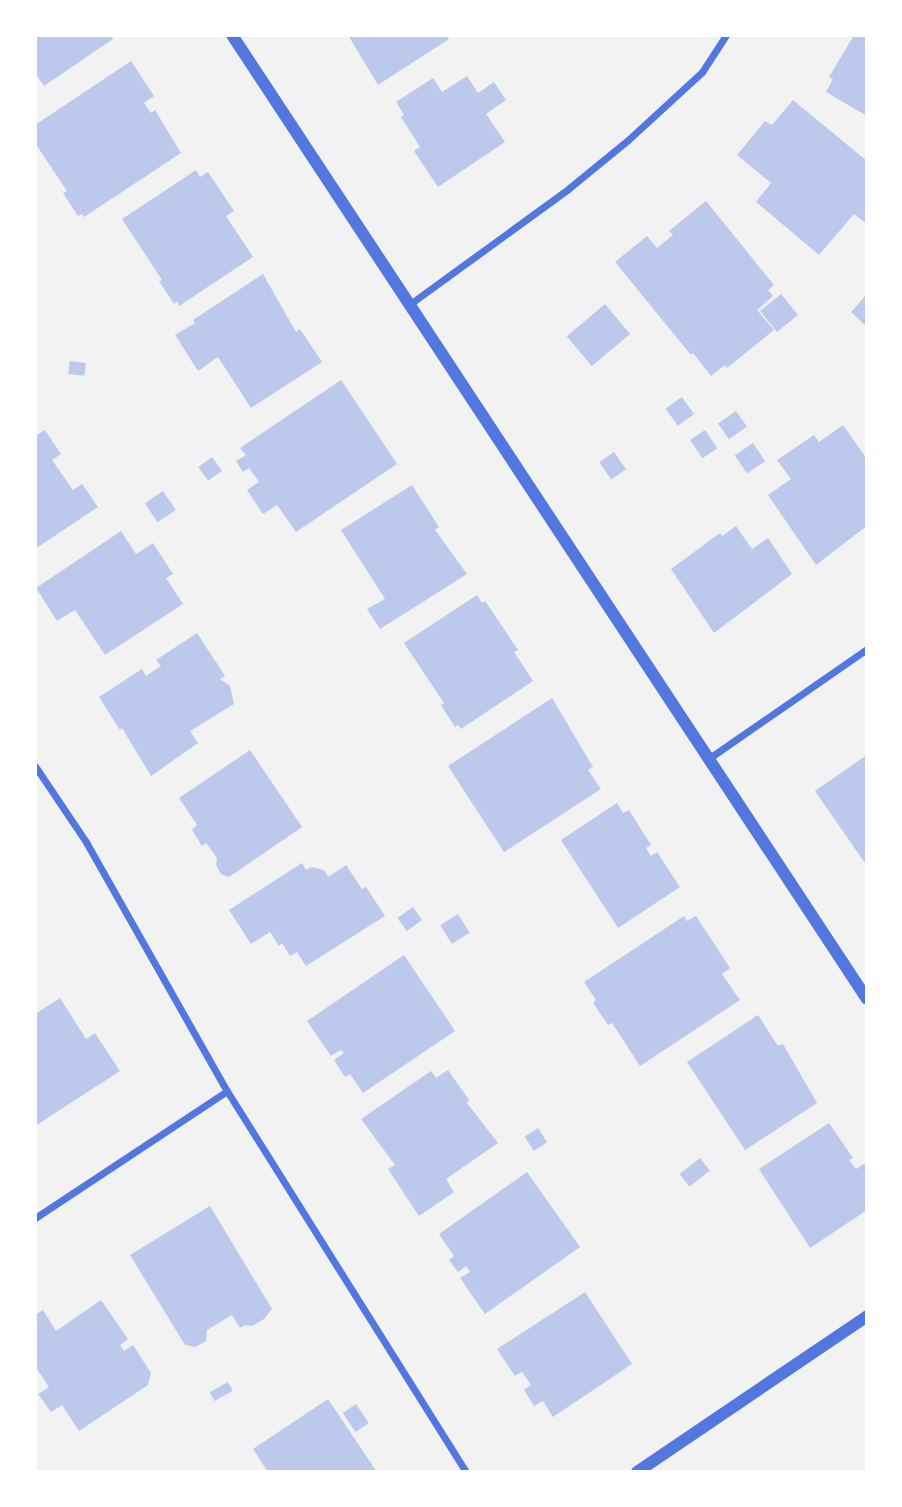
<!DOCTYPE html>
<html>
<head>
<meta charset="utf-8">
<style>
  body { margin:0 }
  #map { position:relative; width:902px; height:1507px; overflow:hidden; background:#f2f2f2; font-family:Arial,sans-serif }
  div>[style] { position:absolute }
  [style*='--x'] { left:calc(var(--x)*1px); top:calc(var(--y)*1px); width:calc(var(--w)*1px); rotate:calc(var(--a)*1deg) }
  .building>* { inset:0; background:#bdc9ec; transform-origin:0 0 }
  .minor>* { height:7px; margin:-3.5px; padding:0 3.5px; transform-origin:3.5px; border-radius:3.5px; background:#5277de }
  .tertiary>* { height:12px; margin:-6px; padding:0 6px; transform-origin:6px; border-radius:6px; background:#5277de }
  span { translate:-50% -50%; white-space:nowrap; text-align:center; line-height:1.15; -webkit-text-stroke:7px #fff; paint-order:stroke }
  .frame { position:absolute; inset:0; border:37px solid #fff; pointer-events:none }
</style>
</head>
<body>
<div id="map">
  <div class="building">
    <i style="clip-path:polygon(35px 35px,111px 35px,113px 39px,44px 86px,35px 73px)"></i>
    <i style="clip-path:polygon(348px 35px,446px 35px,449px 39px,378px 85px)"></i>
    <i style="clip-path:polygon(854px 35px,867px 35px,867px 116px,826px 92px,833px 79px,829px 77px)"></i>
    <i style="clip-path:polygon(131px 61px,154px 96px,144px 103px,151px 113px,155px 110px,181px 153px,84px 217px,82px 214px,78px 216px,63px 193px,67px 191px,35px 143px,35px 125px)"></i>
    <i style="clip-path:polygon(467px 76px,478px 93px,494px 82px,506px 100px,486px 114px,505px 142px,438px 187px,414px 151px,420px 147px,401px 117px,404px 115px,396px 102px,433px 78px,442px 92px)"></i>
    <i style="clip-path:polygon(793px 100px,867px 161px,867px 224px,854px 214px,819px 255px,756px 202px,771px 183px,737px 155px,765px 121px,772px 125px)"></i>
    <i style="clip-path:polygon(196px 170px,200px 177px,208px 172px,234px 211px,226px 216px,253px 257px,179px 306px,177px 301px,174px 304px,159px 281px,162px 280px,122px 219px)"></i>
    <i style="clip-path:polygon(706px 201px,774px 285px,768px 290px,773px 296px,757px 310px,774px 330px,727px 368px,725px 365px,711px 376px,693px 353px,691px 355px,615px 262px,647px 236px,657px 248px,673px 235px,669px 231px)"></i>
    <i style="clip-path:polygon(263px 274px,296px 332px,300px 329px,322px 362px,251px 408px,218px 357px,198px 371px,175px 335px,195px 323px,193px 320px)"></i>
    <i style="left:781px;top:294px;width:27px;height:27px;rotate:51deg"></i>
    <i style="clip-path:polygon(867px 294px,867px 324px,866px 326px,851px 312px)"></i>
    <i style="left:605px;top:304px;width:39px;height:50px;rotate:50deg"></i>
    <i style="left:70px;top:361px;width:16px;height:13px;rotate:7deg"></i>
    <i style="clip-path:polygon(341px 380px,397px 464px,296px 532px,277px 505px,263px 514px,247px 490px,259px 482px,249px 468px,243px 472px,236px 461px,246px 455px,240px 448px)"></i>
    <i style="left:682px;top:397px;width:21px;height:20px;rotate:55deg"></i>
    <i style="left:736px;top:411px;width:19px;height:22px;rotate:55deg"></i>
    <i style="clip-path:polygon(843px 425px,867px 459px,867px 529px,864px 528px,816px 565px,768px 495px,791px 479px,777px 460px,814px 435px,819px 442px)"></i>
    <i style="clip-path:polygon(45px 430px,61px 454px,52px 460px,73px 490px,82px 484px,98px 507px,35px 549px,35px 436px)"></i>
    <i style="left:705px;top:430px;width:22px;height:18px;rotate:56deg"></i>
    <i style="left:753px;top:443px;width:22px;height:22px;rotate:56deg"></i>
    <i style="left:614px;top:452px;width:21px;height:18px;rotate:55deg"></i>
    <i style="left:212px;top:457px;width:17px;height:17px;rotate:54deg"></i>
    <i style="clip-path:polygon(412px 485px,439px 527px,435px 530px,467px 574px,380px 629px,367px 609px,385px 599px,341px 530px)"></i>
    <i style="left:163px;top:491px;width:23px;height:22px;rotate:56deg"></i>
    <i style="clip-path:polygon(736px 526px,752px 549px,768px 538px,792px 574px,714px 633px,671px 569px,720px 533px,722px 536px)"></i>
    <i style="clip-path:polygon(121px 531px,136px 554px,153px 543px,173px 574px,166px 578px,183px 604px,105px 655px,75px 610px,57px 621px,36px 588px)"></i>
    <i style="clip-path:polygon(477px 595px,482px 603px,485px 601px,518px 650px,514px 652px,533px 681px,461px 729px,458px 725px,455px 727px,441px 705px,444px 703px,404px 643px)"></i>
    <i style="clip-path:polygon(197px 633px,225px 676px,220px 679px,230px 686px,234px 704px,190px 731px,198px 743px,151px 776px,122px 728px,120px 730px,99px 697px,142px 669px,146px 676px,161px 666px,156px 660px)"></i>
    <i style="clip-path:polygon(552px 698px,593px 767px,588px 770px,601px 789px,504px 852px,448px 766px)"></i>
    <i style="clip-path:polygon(250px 750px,302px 827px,229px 877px,221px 874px,216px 865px,217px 858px,206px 843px,202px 846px,192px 830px,197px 825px,179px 798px)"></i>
    <i style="clip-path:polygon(867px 755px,867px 866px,815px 791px)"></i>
    <i style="clip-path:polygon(617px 803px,623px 813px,629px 810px,651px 845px,646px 848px,651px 856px,657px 852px,680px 887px,618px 928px,561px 840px)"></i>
    <i style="clip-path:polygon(302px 863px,306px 870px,311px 867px,324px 870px,328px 877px,346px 865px,362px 889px,366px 887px,385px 916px,306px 966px,297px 952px,290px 956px,282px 943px,279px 946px,270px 932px,251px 944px,229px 910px)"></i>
    <i style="left:413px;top:907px;width:16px;height:19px;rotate:55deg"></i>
    <i style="left:458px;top:914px;width:22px;height:21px;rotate:58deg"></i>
    <i style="clip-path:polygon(684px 916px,687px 921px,696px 916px,730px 968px,722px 974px,740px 1000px,640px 1066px,612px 1023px,608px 1025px,593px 1003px,596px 1000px,584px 982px)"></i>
    <i style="clip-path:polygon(404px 955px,455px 1031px,363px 1093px,350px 1074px,345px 1077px,334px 1060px,344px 1053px,341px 1050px,331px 1056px,307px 1021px)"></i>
    <i style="clip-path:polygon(60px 998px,86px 1039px,95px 1033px,120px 1071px,35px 1126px,35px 1014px)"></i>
    <i style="clip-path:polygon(758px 1015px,778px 1046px,783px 1044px,817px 1103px,745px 1150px,687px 1062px)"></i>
    <i style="clip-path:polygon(448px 1070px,469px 1100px,467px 1103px,498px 1143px,446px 1179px,454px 1192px,419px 1216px,388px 1169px,395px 1165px,361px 1119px,431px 1071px,436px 1078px)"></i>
    <i style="clip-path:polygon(829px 1123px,853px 1158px,849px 1160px,856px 1169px,864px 1164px,867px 1169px,867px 1210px,810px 1248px,759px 1169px)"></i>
    <i style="left:538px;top:1128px;width:17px;height:16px;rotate:57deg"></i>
    <i style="left:700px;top:1158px;width:16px;height:26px;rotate:52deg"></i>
    <i style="clip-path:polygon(527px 1172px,580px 1247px,485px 1314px,460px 1278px,470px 1272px,466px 1266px,458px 1272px,449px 1260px,454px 1256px,439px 1234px)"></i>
    <i style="clip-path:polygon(210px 1206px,272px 1309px,264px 1319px,252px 1326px,245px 1325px,240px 1328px,232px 1315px,207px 1330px,206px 1341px,195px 1347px,185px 1345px,130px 1255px)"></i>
    <i style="clip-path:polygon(585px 1292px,632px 1364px,553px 1417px,543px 1401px,534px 1406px,524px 1390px,531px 1385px,522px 1372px,515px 1376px,497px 1349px)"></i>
    <i style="clip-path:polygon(101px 1300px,128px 1339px,120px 1345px,124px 1351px,133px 1345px,151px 1373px,148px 1385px,79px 1431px,62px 1405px,51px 1412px,38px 1394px,49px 1387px,35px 1366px,35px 1315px,43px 1310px,56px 1331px)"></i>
    <i style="left:228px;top:1382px;width:10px;height:21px;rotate:61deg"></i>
    <i style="clip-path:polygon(328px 1399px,377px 1472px,268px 1472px,253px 1449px)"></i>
    <i style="left:356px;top:1404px;width:23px;height:16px;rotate:56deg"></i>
  </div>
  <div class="minor">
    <i style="--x:410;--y:304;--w:195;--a:-36"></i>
    <i style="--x:568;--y:189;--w:77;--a:-39.2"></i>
    <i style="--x:628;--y:140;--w:100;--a:-42.6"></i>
    <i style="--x:702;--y:72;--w:44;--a:-57"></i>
    <i style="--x:708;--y:759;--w:193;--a:-34.7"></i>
    <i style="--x:35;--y:766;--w:92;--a:56.1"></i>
    <i style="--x:86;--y:842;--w:286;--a:60.5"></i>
    <i style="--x:227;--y:1091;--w:450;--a:57.9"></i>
    <i style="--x:35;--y:1218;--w:230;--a:-33.5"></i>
  </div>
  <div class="tertiary">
    <i style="--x:232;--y:35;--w:1154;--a:56.63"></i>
    <i style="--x:637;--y:1472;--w:278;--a:-34.1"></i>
  </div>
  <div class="frame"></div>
</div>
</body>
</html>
